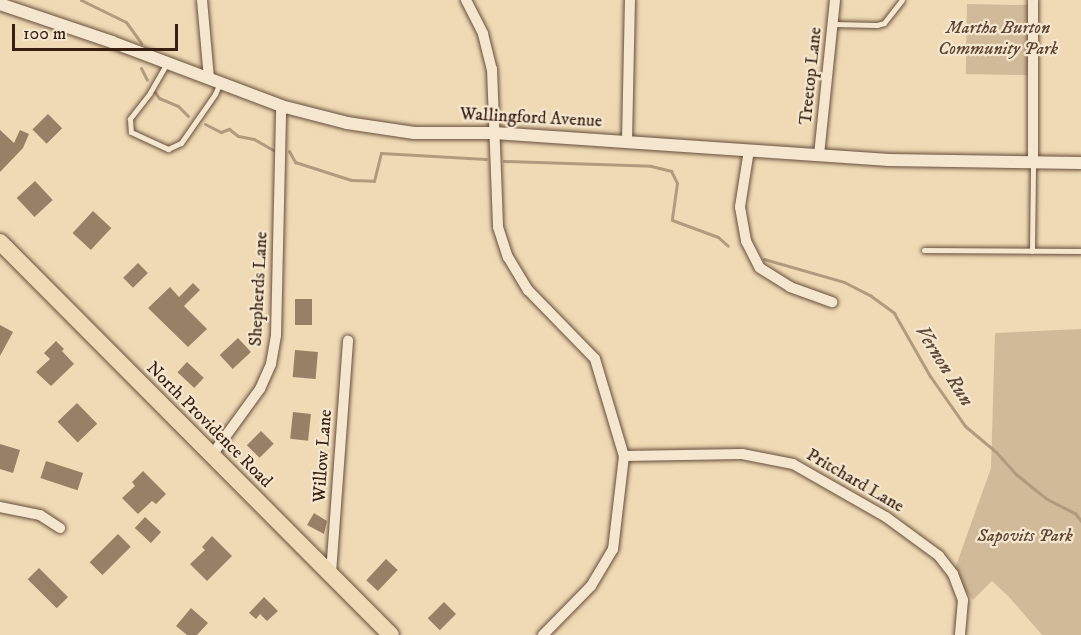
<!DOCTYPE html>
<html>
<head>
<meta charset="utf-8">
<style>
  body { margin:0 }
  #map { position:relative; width:1081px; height:635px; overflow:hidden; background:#efdab5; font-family:"IM FELL DW Pica",serif }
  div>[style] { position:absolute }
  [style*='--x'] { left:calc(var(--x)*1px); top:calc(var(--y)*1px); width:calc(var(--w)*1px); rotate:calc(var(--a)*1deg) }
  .green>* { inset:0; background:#d0ba99; transform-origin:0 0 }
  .stream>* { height:3px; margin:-1.5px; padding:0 1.5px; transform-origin:1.5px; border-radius:1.5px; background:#b19a7d }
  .building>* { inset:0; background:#978066; transform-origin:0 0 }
  .roads { filter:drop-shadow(0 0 2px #664d3a) drop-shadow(0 0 2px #664d3a) }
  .service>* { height:5px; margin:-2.5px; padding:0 2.5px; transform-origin:2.5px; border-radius:2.5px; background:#f5e7cf }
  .minor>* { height:10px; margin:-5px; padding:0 5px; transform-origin:5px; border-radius:5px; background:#f5e7cf }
  .tertiary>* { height:12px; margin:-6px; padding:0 6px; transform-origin:6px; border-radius:6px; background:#f5e7cf }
  .primary>* { height:16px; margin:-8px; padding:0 8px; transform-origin:8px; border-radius:8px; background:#efdab5 }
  span { translate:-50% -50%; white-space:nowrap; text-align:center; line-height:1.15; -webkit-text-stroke:4.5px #f5e7cf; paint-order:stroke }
  .park-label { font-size:18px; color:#5e4533; font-style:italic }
  .street-label { font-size:18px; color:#381e11 }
  .water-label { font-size:20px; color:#624937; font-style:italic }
  .scale { position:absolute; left:12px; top:24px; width:166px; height:27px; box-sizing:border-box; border:3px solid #381e11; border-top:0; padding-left:8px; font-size:18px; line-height:21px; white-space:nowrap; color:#381e11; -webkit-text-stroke:4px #f5e7cf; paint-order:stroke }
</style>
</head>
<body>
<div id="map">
  <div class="green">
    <i style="left:967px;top:4px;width:63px;height:70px;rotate:1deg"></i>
    <i style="clip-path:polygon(1081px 329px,1081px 635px,1042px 635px,1009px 597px,992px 581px,973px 600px,953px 574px,991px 468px,995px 333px)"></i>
  </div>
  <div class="stream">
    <i style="--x:81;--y:0;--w:50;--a:26.1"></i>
    <i style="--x:126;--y:22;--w:26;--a:54"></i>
    <i style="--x:141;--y:68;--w:13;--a:63"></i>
    <i style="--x:154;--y:91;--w:9;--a:54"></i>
    <i style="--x:159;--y:98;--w:21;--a:23"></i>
    <i style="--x:178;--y:106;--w:14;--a:45"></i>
    <i style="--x:205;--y:124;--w:18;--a:27"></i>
    <i style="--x:221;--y:132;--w:9;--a:-21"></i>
    <i style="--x:229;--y:129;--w:11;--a:38"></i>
    <i style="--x:238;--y:136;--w:16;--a:11"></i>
    <i style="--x:254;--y:139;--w:22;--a:30"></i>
    <i style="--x:289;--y:151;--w:13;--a:61"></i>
    <i style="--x:295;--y:162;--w:59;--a:17.8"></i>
    <i style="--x:351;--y:180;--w:23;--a:2"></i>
    <i style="--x:374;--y:181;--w:29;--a:-76"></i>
    <i style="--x:381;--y:153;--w:105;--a:3.3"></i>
    <i style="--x:504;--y:161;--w:147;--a:1.9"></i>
    <i style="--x:651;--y:166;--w:21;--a:14"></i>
    <i style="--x:671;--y:171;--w:13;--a:63"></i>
    <i style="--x:677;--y:183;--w:37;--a:98"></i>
    <i style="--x:672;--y:220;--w:49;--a:20.3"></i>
    <i style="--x:718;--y:237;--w:13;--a:42"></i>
    <i style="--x:764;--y:259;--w:83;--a:16"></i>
    <i style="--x:844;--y:282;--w:30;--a:27"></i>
    <i style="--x:871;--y:296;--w:29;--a:36"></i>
    <i style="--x:894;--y:313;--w:73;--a:60.3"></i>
    <i style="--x:930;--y:376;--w:61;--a:55"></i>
    <i style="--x:965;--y:426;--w:40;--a:40"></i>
    <i style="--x:996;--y:452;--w:31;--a:48"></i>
    <i style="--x:1017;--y:475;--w:38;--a:39"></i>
    <i style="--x:1047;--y:499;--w:31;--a:27"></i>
    <i style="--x:1075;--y:513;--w:10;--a:53"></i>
  </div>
  <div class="building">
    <i style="left:48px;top:114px;width:20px;height:22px;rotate:45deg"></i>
    <i style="clip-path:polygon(0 130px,14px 143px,20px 130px,29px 134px,23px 148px,0 172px)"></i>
    <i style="left:35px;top:181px;width:26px;height:25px;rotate:47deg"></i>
    <i style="left:93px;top:211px;width:25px;height:30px;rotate:43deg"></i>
    <i style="left:138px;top:263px;width:14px;height:21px;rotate:45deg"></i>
    <i style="clip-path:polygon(193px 283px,200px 290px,184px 306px,207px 329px,188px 347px,148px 308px,170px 287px,179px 297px)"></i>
    <i style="left:295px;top:299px;width:17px;height:26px"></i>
    <i style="clip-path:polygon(0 325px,13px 332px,0 356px)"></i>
    <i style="left:238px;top:338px;width:19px;height:25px;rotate:47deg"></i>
    <i style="clip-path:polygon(56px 341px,64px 349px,62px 351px,74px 364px,51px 386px,36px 372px,50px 359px,44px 353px)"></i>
    <i style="left:295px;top:350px;width:23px;height:27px;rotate:5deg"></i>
    <i style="left:187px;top:362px;width:23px;height:14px;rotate:43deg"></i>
    <i style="left:77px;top:403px;width:29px;height:27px;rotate:46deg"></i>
    <i style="left:293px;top:412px;width:18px;height:27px;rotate:6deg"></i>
    <i style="left:261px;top:431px;width:18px;height:20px;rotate:45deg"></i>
    <i style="clip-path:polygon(0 444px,20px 450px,13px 473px,0 469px)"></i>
    <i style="left:46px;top:461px;width:39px;height:18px;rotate:18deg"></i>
    <i style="clip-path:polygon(143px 471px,166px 494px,156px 504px,152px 501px,138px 514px,122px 498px,135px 486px,132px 482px)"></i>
    <i style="clip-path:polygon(314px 513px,327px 521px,324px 534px,307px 525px)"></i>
    <i style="left:145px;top:517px;width:22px;height:15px;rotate:43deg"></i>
    <i style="left:118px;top:534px;width:18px;height:40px;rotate:45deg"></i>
    <i style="clip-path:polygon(212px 536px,232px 556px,207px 581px,190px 564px,205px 550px,202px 547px)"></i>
    <i style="left:386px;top:559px;width:16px;height:29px;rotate:43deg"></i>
    <i style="left:39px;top:568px;width:41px;height:16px;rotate:45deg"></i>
    <i style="clip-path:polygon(264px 597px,278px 611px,267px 621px,260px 614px,256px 619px,249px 613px)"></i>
    <i style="left:444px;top:602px;width:17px;height:23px;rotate:45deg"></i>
    <i style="clip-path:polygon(191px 608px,208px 623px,197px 635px,187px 635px,176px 626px)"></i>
  </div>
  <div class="roads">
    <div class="service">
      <i style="--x:833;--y:24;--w:44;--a:1.3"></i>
      <i style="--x:877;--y:25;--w:7;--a:-16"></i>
      <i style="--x:884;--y:23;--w:29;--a:-52"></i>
      <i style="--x:167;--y:63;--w:34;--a:120"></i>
      <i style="--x:150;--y:93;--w:33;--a:128"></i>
      <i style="--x:130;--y:119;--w:13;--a:86"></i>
      <i style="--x:131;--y:132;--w:41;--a:24.7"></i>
      <i style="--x:168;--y:149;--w:14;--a:-25"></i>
      <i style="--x:181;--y:143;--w:60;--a:-55.2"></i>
      <i style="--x:215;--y:94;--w:12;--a:-66"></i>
      <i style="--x:924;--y:250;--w:157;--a:0.4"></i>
      <i style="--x:1032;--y:251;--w:88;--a:-89.3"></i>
    </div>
    <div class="minor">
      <i style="--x:202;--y:0;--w:79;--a:84.9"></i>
      <i style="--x:466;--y:0;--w:38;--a:63"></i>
      <i style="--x:483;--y:34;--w:36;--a:76"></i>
      <i style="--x:492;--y:69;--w:158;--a:87.8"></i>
      <i style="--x:498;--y:227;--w:32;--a:72"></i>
      <i style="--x:508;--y:257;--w:39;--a:59"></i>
      <i style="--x:528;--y:290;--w:96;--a:45.8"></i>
      <i style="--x:595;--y:359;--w:101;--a:73.4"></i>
      <i style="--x:624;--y:456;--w:94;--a:96.7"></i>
      <i style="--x:613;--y:549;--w:43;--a:120.7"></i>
      <i style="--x:591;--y:586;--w:69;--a:134.4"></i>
      <i style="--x:627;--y:141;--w:141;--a:-88.8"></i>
      <i style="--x:749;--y:150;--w:58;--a:99"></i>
      <i style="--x:740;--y:207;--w:35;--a:80"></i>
      <i style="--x:746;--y:241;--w:30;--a:63"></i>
      <i style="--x:760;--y:268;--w:36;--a:32"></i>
      <i style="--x:790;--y:287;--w:45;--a:19.7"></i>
      <i style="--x:819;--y:155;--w:156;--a:-84.1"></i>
      <i style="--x:1033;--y:163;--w:163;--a:-90"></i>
      <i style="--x:212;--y:455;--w:82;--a:-54"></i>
      <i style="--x:260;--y:389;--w:27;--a:-66"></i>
      <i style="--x:271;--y:364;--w:29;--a:-80"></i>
      <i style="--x:276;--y:335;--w:229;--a:-88.7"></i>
      <i style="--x:624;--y:456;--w:118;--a:-1"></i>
      <i style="--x:742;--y:454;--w:52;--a:11.1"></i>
      <i style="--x:793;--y:464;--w:107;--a:29.7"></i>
      <i style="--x:886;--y:517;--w:66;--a:36.3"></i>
      <i style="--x:939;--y:556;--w:23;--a:52"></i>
      <i style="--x:953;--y:574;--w:28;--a:69"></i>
      <i style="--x:963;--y:600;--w:35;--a:95"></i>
      <i style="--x:0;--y:507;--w:41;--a:11.3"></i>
      <i style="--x:40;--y:515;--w:24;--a:33"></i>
      <i style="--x:331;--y:573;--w:233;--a:-85.8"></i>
    </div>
    <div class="tertiary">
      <i style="--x:0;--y:4;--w:118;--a:18.7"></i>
      <i style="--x:112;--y:42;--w:181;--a:20.7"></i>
      <i style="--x:281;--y:106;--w:68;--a:14.4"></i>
      <i style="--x:347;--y:123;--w:68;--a:8.5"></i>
      <i style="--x:414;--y:133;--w:80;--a:0"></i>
      <i style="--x:494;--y:133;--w:396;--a:3.9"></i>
      <i style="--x:889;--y:160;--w:192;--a:0.9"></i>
    </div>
    <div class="primary">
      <i style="--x:0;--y:242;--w:554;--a:45.15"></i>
    </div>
  </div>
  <div class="park-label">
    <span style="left:998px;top:39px">Martha Burton<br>Community Park</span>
    <span style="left:1025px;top:536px">Sapovits Park</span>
  </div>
  <div class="street-label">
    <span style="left:811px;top:76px;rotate:-84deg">Treetop Lane</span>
    <span style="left:531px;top:118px;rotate:3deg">Wallingford Avenue</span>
    <span style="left:259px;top:289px;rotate:-87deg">Shepherds Lane</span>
    <span style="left:209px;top:425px;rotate:45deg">North Providence Road</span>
    <span style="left:323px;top:456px;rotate:-86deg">Willow Lane</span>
    <span style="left:855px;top:481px;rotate:30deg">Pritchard Lane</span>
  </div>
  <div class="water-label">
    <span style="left:944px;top:366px;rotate:58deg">Vernon Run</span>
  </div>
  <div class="scale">100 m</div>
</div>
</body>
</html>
